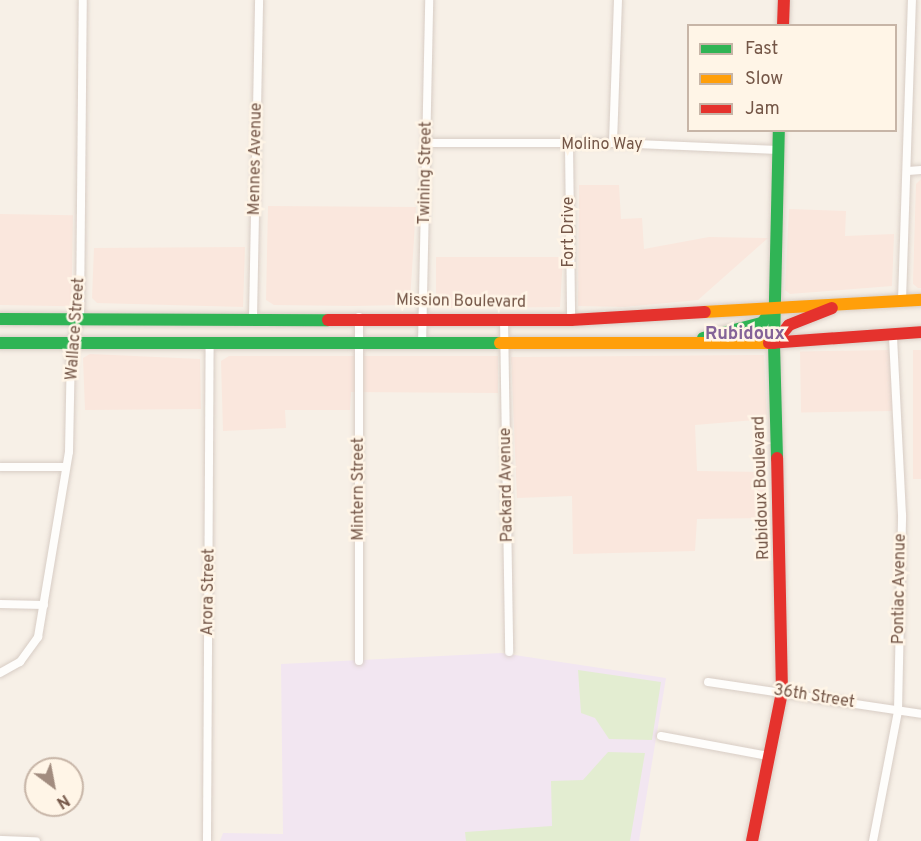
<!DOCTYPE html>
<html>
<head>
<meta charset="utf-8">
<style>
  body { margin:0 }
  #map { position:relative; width:921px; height:841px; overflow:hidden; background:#f7f0e7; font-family:Overpass,sans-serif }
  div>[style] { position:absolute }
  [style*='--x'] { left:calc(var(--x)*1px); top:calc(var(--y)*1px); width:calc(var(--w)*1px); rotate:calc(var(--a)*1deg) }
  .commercial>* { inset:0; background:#fae7dd; transform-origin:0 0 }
  .education>* { inset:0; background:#f2e6f1 }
  .green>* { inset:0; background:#e3edd1 }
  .roads { filter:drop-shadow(0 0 2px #d8cdc5) drop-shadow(0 0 2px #d8cdc5) }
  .street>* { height:8px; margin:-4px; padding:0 4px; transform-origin:4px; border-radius:4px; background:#fefdfb }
  .fast>* { height:12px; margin:-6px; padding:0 6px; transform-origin:6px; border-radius:6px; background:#30b455 }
  .slow>* { height:12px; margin:-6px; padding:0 6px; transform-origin:6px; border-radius:6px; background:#ff9f0a }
  .jam>* { height:12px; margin:-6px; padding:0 6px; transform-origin:6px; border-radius:6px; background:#e5322d }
  span { translate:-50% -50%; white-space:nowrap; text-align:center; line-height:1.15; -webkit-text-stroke:5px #fff5e7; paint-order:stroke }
  .street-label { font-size:16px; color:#745647 }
  .neighbourhood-label { font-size:18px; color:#846398; font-weight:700 }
  .legend { position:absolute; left:687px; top:24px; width:210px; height:108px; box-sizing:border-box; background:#fff5e7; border:2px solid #c7b5a7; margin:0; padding:8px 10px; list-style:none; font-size:18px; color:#745647 }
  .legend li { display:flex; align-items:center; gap:12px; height:30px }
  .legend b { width:30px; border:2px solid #c7b5a7 }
  .north { position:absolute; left:24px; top:757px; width:60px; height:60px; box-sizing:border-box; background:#fff5e7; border:2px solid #c7b5a7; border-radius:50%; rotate:148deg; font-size:16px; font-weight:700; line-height:24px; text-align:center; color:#745647 }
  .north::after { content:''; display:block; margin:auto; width:21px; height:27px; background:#a28c7f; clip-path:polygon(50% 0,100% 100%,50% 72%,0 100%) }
</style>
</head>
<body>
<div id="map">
  <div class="commercial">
    <i style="clip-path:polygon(921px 179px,921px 288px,918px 288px,913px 284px,916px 184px)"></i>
    <i style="clip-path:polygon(579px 185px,619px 185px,621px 219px,642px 218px,644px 249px,709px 237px,768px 238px,698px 300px,624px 307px,578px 306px)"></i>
    <i style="clip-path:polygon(268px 206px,416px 207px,410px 301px,404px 305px,354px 306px,274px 305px,266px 300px)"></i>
    <i style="clip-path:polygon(789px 209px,846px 211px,845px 236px,894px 234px,892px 286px,790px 294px,785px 290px)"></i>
    <i style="left:0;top:214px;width:73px;height:91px;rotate:1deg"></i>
    <i style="clip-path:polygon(245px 247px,243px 307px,97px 303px,92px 298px,94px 248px)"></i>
    <i style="clip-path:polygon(436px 257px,563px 257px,560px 307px,442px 308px,436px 300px)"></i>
    <i style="left:891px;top:350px;width:61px;height:91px;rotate:89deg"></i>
    <i style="left:921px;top:350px;width:129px;height:8px;rotate:90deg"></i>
    <i style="clip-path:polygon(90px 354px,200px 359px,201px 409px,85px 410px,83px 358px)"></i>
    <i style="clip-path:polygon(764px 355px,767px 419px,695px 425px,697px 471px,765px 472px,768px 518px,697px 519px,695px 551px,573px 554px,572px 496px,517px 498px,511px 357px)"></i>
    <i style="clip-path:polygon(229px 356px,498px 356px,498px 393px,351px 392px,350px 410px,285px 410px,286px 428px,223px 431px,221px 361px)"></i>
  </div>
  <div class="education">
    <i style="clip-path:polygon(501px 653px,666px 678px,639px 841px,220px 841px,223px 833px,283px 834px,281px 664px)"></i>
  </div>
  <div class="green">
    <i style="clip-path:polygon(578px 670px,661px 682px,652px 740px,609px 739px,595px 718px,581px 713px)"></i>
    <i style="clip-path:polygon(608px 752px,645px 753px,630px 841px,466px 841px,465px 832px,552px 826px,551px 781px,583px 780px)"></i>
  </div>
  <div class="roads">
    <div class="street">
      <i style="--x:426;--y:143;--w:187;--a:0"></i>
      <i style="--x:613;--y:143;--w:165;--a:2.4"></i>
      <i style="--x:613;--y:143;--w:143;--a:-88"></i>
      <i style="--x:569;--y:145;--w:175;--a:89.3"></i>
      <i style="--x:908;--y:171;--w:13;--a:-4"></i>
      <i style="--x:902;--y:300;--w:300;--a:-88.1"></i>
      <i style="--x:253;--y:318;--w:318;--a:-88.9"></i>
      <i style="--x:504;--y:319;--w:333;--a:89.1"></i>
      <i style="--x:422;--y:345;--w:345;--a:-88.8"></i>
      <i style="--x:0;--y:467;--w:66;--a:0"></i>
      <i style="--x:0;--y:604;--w:44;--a:1.3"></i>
      <i style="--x:359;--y:661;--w:344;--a:-90"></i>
      <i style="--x:0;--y:673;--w:23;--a:-29"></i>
      <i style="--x:20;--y:662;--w:31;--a:-54"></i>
      <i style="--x:38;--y:637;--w:188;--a:-80.5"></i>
      <i style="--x:69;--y:452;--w:108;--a:-88.9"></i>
      <i style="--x:71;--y:344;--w:28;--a:-71"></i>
      <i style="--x:80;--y:318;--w:318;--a:-89.5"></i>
      <i style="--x:708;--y:682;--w:215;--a:8.5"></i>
      <i style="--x:661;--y:736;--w:109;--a:10.6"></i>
      <i style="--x:0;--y:840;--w:36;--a:2"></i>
      <i style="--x:207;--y:841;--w:497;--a:-89.7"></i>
      <i style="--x:873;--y:841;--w:132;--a:-79.1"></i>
      <i style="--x:898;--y:711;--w:196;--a:-88.8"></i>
      <i style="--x:902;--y:515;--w:180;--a:-92.9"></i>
    </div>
    <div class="fast">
      <i style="--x:0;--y:319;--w:328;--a:0.2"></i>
      <i style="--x:703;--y:338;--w:61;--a:-14.3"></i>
      <i style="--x:762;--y:323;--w:21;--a:-53"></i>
      <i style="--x:0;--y:343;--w:500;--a:0"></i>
      <i style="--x:777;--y:458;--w:115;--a:-91.5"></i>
      <i style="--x:774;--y:343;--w:213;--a:-88.7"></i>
    </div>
    <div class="slow">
      <i style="--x:705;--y:312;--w:216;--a:-3.2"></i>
      <i style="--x:500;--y:343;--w:269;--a:0"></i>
    </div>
    <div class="jam">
      <i style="--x:783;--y:26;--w:26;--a:-88"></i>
      <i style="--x:328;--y:320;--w:243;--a:0"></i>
      <i style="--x:571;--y:320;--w:134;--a:-3.4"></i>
      <i style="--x:769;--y:343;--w:152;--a:-4.1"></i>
      <i style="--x:774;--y:343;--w:23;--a:-50"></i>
      <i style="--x:789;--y:325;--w:46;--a:-21.6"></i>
      <i style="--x:752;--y:841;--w:152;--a:-78.6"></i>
      <i style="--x:782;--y:692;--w:234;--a:-91.2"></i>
    </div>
  </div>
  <div class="street-label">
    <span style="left:602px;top:145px">Molino Way</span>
    <span style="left:256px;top:159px;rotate:-89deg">Mennes Avenue</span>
    <span style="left:426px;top:173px;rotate:-89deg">Twining Street</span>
    <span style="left:569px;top:232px;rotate:-90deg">Fort Drive</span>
    <span style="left:461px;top:302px;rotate:1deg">Mission Boulevard</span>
    <span style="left:76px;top:329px;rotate:-86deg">Wallace Street</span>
    <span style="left:507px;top:485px;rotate:-91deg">Packard Avenue</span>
    <span style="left:762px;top:488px;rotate:-92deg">Rubidoux Boulevard</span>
    <span style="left:359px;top:489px;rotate:-90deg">Mintern Street</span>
    <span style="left:900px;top:589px;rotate:-89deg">Pontiac Avenue</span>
    <span style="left:209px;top:592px;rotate:-89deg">Arora Street</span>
    <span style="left:814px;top:697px;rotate:9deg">36th Street</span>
  </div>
  <div class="neighbourhood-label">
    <span style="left:745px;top:335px">Rubidoux</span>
  </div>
  <ul class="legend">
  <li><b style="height:8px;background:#30b455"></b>Fast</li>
  <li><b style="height:8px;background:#ff9f0a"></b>Slow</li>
  <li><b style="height:8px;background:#e5322d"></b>Jam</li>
  </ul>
  <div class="north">N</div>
</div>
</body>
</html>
